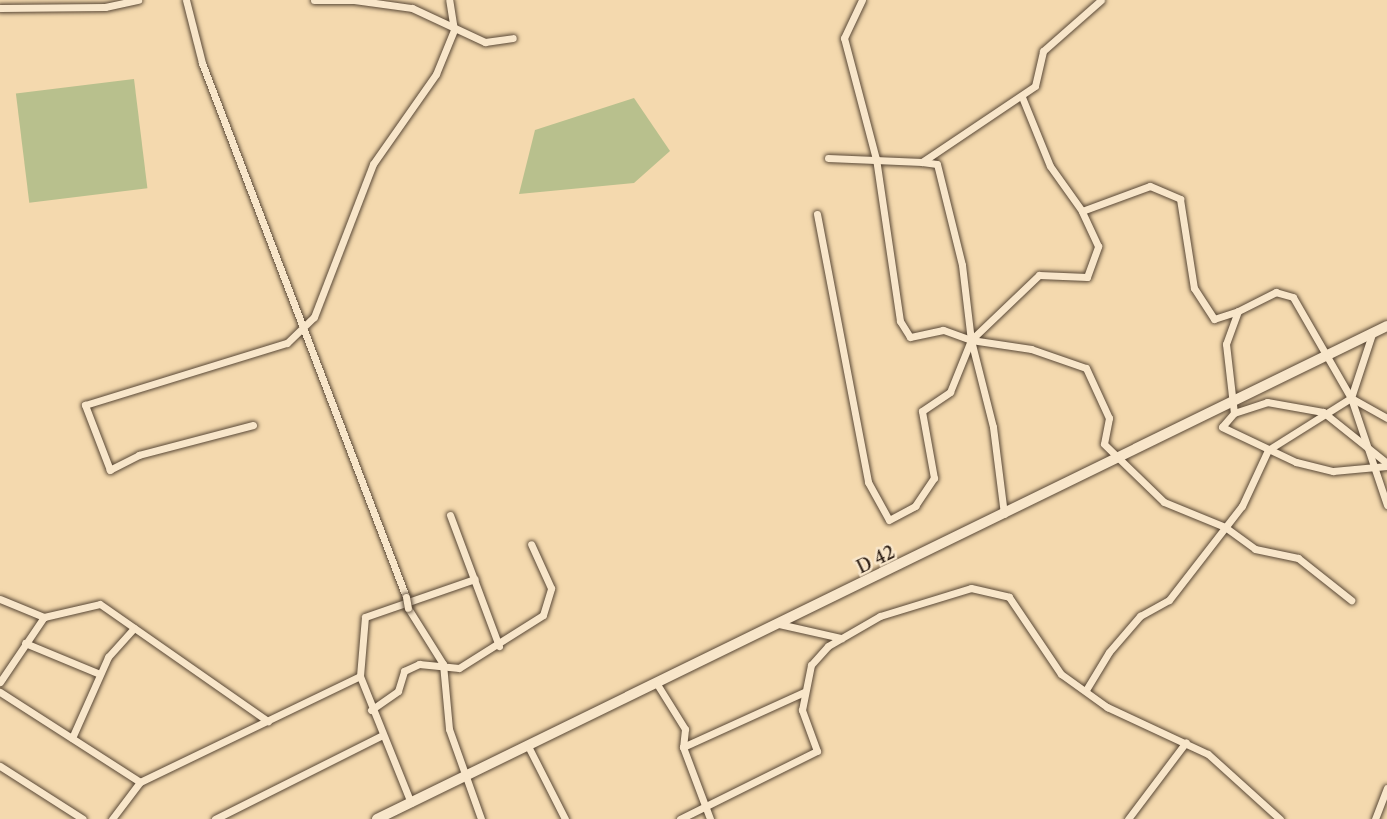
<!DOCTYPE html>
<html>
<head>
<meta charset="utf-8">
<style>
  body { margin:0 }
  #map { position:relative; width:1387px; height:819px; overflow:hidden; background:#f4d9ae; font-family:"Libre Caslon Text",serif }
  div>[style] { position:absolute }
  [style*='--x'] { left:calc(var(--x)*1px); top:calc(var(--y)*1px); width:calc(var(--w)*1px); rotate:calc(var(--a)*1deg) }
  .green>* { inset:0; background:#b8c08d; transform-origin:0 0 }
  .roads { filter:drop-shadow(0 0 2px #594836) drop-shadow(0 0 2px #594836) }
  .street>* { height:7px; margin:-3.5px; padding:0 3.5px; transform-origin:3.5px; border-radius:3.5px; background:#f8e6ca }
  .secondary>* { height:10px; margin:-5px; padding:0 5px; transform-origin:5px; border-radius:5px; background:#f8e6ca }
  .bridges { filter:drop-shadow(0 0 2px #594836) drop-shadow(0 0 2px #594836) }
  .street-bridge>* { height:7px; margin:-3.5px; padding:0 3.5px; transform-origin:3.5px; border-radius:3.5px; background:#f8e6ca }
  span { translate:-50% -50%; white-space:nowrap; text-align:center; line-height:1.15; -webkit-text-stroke:5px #f8e6ca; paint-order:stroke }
  .street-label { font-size:18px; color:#25170e }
</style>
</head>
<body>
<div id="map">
  <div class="green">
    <i style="left:134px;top:79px;width:110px;height:119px;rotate:83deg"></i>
    <i style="clip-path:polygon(634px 98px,670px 151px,634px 183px,519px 194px,535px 130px)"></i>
  </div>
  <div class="roads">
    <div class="street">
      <i style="--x:186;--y:0;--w:65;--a:75.7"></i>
      <i style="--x:202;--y:63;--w:572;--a:69.09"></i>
      <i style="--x:314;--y:0;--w:39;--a:0"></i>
      <i style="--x:354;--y:0;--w:59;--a:7.9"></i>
      <i style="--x:412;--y:8;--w:81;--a:25"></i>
      <i style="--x:485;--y:42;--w:28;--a:-8"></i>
      <i style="--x:0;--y:8;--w:105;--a:-0.5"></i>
      <i style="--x:105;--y:7;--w:34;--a:-12"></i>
      <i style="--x:1022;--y:97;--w:74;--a:67.9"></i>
      <i style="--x:1050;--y:166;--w:55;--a:54.6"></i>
      <i style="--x:828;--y:158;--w:94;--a:2.4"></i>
      <i style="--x:922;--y:162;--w:136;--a:-33.9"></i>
      <i style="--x:1035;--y:86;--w:36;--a:-77"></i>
      <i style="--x:1043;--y:51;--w:77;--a:-41.3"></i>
      <i style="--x:922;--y:162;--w:15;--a:8"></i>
      <i style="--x:937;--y:164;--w:104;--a:76.1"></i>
      <i style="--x:962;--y:265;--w:76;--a:83.2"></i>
      <i style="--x:971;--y:340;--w:94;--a:-43.7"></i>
      <i style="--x:1039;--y:275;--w:48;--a:2.4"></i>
      <i style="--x:1087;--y:277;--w:33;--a:-70"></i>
      <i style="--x:1098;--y:246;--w:38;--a:-115"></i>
      <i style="--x:1082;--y:211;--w:72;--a:-20.2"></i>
      <i style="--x:1150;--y:186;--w:33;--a:23"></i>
      <i style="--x:1180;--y:199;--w:90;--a:81.1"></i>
      <i style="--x:1194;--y:288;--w:37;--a:57"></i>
      <i style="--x:1214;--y:319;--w:25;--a:-18"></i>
      <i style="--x:817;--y:214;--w:273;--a:79.2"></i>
      <i style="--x:868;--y:482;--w:43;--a:61.1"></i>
      <i style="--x:889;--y:520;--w:30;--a:-28"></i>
      <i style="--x:915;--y:506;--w:34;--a:-56"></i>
      <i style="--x:934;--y:478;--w:68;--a:-100.2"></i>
      <i style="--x:922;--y:411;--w:34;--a:-34"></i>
      <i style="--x:950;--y:392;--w:56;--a:-68"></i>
      <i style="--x:971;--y:340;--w:30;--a:-160"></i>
      <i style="--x:943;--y:330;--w:34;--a:168"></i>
      <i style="--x:910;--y:337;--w:19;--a:-122"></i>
      <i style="--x:900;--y:321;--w:164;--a:-98.4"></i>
      <i style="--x:876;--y:159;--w:125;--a:-104.8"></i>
      <i style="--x:844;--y:38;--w:42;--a:-64.7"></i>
      <i style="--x:1372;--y:334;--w:67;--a:108.2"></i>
      <i style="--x:1351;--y:398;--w:113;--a:71.4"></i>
      <i style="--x:1234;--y:413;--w:18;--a:131"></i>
      <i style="--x:1222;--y:427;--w:82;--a:25.3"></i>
      <i style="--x:1296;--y:462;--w:38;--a:14"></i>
      <i style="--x:1333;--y:471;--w:54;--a:-5.3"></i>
      <i style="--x:1387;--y:418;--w:41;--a:-150.9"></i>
      <i style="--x:1351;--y:398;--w:116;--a:-119.9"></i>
      <i style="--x:1293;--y:297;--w:18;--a:-164"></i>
      <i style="--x:1276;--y:292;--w:42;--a:153.4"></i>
      <i style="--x:1238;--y:311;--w:35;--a:110"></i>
      <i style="--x:1226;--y:344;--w:69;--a:83.4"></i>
      <i style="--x:1234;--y:413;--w:35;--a:-18"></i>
      <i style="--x:1267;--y:402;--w:57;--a:10.1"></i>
      <i style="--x:1323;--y:412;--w:82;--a:38.6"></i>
      <i style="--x:253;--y:425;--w:118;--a:165.3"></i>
      <i style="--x:139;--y:455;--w:33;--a:153"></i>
      <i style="--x:110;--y:470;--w:70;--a:-111"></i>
      <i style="--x:85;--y:405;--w:211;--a:-17.1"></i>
      <i style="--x:287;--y:343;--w:37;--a:-44"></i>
      <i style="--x:314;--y:317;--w:164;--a:-68.9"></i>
      <i style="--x:373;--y:164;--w:110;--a:-55"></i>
      <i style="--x:436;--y:74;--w:48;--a:-67.8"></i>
      <i style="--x:454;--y:30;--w:30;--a:-99"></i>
      <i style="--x:1004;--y:514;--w:88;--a:-97.2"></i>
      <i style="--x:993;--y:427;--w:90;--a:-104.2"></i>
      <i style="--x:971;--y:340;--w:61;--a:8.5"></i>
      <i style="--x:1031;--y:349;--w:58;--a:19.1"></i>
      <i style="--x:1086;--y:368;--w:55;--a:65.3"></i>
      <i style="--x:1109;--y:418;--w:26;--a:101"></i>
      <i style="--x:1104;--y:444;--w:83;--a:44"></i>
      <i style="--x:1164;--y:502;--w:66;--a:22.3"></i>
      <i style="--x:1225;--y:527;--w:37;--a:36"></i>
      <i style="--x:1255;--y:549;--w:44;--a:11.8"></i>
      <i style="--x:1298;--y:558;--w:68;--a:38.4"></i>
      <i style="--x:450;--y:515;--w:140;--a:69.5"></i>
      <i style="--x:0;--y:599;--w:48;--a:22.2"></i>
      <i style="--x:44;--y:617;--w:57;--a:-13.1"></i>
      <i style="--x:100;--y:604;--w:205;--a:34.9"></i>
      <i style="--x:408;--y:608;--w:66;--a:58"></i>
      <i style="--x:443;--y:664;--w:65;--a:84.7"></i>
      <i style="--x:449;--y:729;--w:96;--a:70.4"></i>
      <i style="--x:779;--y:624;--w:64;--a:12.7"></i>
      <i style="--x:25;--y:643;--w:81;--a:22.5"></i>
      <i style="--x:0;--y:682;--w:78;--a:-55.9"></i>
      <i style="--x:657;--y:684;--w:53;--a:58.1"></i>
      <i style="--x:685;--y:729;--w:18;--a:96"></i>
      <i style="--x:683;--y:747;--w:77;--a:69.4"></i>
      <i style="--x:1086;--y:690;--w:44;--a:-58.8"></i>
      <i style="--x:1109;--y:652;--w:48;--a:-49.3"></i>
      <i style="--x:1140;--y:616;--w:33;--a:-29"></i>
      <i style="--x:1169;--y:600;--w:119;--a:-52.2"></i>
      <i style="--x:1242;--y:506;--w:62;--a:-65.1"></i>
      <i style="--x:1268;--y:450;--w:98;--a:-32.1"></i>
      <i style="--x:0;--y:692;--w:166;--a:32.7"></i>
      <i style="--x:371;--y:710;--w:33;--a:-35"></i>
      <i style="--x:398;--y:691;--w:21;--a:-73"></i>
      <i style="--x:404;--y:671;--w:17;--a:-25"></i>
      <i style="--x:419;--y:664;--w:40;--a:5.7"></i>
      <i style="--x:459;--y:668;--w:99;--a:-32.2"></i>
      <i style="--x:543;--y:615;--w:28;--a:-73"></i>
      <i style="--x:551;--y:588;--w:48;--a:-114.4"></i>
      <i style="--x:72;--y:738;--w:89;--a:-66"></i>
      <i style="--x:108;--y:657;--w:39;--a:-48"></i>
      <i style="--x:528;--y:746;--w:82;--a:63.1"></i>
      <i style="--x:683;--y:747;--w:133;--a:-24.4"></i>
      <i style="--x:0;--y:766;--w:98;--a:32.6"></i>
      <i style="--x:411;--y:803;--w:137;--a:-111.9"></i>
      <i style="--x:360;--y:676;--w:59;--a:-85.2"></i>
      <i style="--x:365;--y:617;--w:116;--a:-19.1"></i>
      <i style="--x:112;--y:819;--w:46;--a:-52.9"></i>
      <i style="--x:140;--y:782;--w:244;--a:-25.7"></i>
      <i style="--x:215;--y:819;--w:186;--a:-26.6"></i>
      <i style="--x:680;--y:819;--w:153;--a:-26.4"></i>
      <i style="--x:817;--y:751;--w:44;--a:-110.1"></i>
      <i style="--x:802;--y:710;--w:46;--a:-78.7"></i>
      <i style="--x:811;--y:665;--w:25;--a:-48"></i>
      <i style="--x:828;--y:646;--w:60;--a:-30"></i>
      <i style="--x:880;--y:616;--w:95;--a:-17.1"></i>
      <i style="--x:971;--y:588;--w:39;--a:13"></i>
      <i style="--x:1009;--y:597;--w:93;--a:56"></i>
      <i style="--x:1061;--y:674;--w:57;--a:35.7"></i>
      <i style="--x:1107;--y:707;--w:111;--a:25"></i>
      <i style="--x:1208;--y:754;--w:97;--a:42.1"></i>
      <i style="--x:1128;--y:819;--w:96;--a:-53"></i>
      <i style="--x:1375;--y:819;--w:33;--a:-69"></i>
    </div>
    <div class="secondary">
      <i style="--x:377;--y:819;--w:1124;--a:-26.02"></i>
    </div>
  </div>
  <div class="bridges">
    <div class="street-bridge">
      <i style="--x:406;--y:597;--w:11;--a:80"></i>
    </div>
  </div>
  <div class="street-label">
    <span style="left:876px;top:560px;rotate:-26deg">D 42</span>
  </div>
</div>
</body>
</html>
